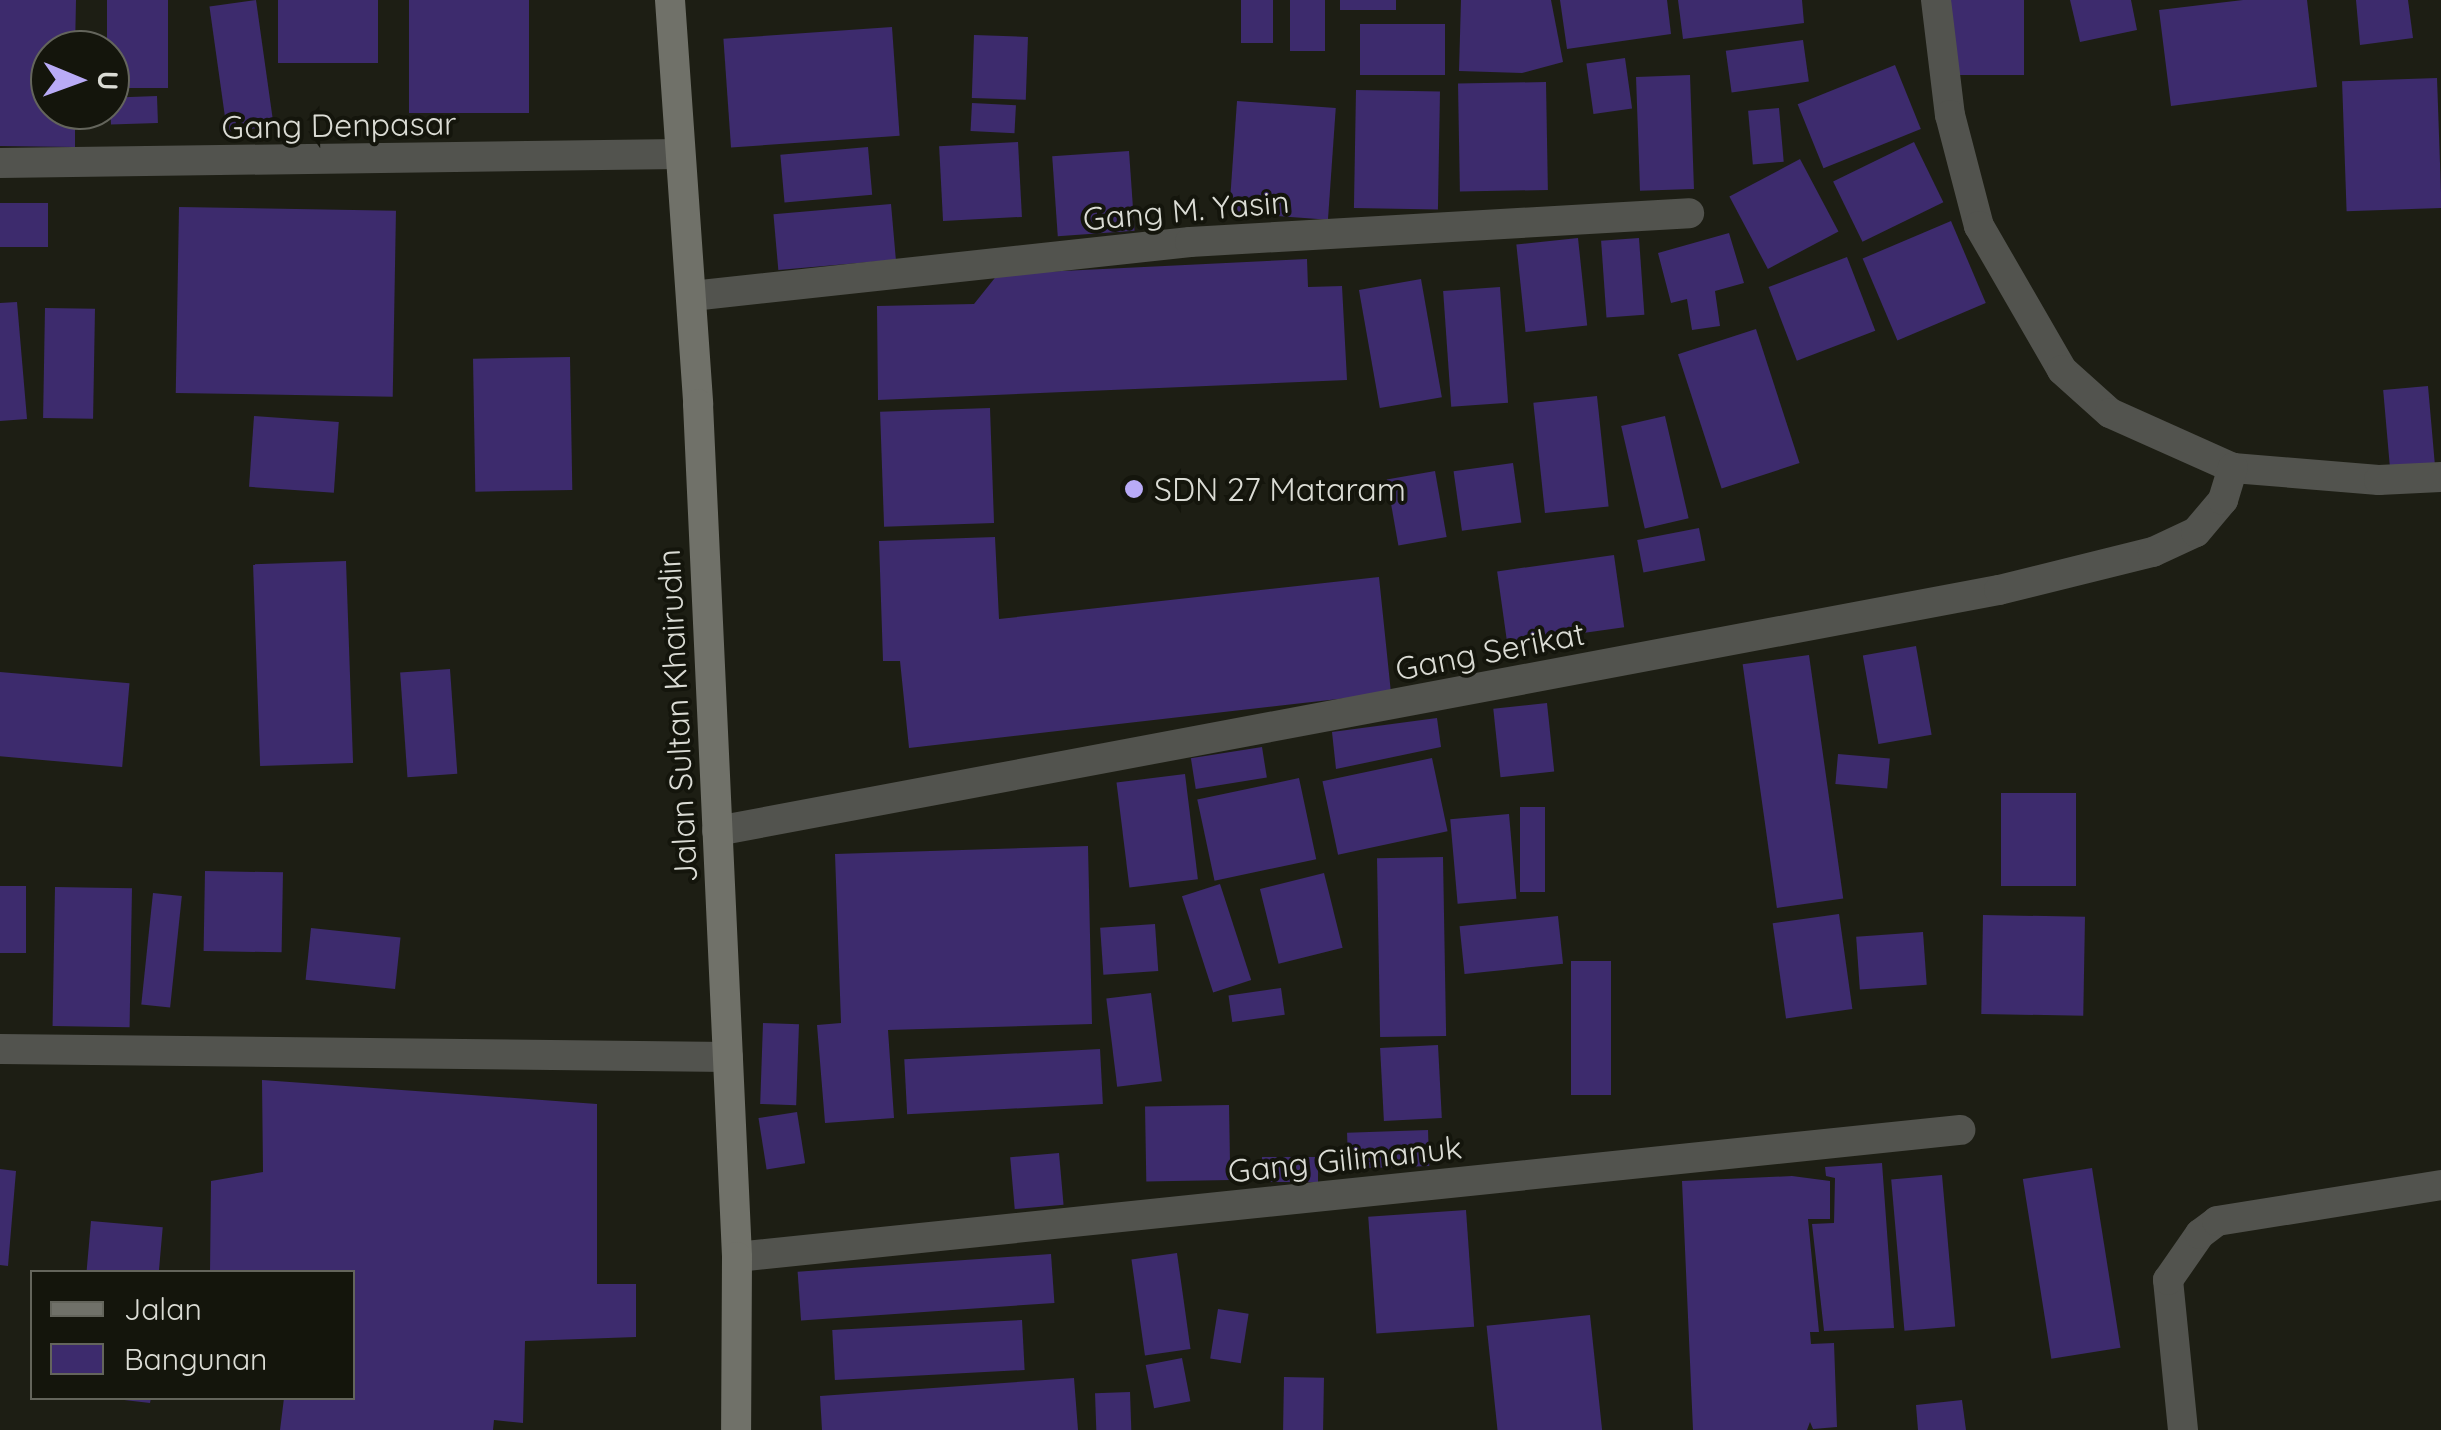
<!DOCTYPE html>
<html>
<head>
<meta charset="utf-8">
<style>
  body { margin:0 }
  #map { position:relative; width:2441px; height:1430px; overflow:hidden; background:#1d1e14; font-family:Quicksand,sans-serif }
  div>[style] { position:absolute }
  [style*='--x'] { left:calc(var(--x)*1px); top:calc(var(--y)*1px); width:calc(var(--w)*1px); rotate:calc(var(--a)*1deg) }
  .building>* { inset:0; background:#3d2b6d; transform-origin:0 0 }
  .street>* { height:30px; margin:-15px; padding:0 15px; transform-origin:15px; border-radius:15px; background:#52534e }
  .secondary>* { height:30px; margin:-15px; padding:0 15px; transform-origin:15px; border-radius:15px; background:#707169 }
  .dots>* { width:28px; height:28px; translate:-50% -50%; box-sizing:border-box; border:5px solid #14150c; border-radius:50% }
  span { translate:-50% -50%; white-space:nowrap; text-align:center; line-height:1.15; -webkit-text-stroke:8px #14150c; paint-order:stroke }
  .street-label { font-size:32px; color:#dbdcd5 }
  .poi-label { font-size:32px; color:#dbdcd5 }
  .left { translate:0 -50%; text-align:left }
  .legend { position:absolute; left:30px; top:1270px; width:325px; height:130px; box-sizing:border-box; background:#14150c; border:2px solid #64655c; margin:0; padding:12px 18px; list-style:none; font-size:30px; color:#dbdcd5 }
  .legend li { display:flex; align-items:center; gap:20px; height:50px }
  .legend b { width:50px; border:2px solid #64655c }
  .north { position:absolute; left:30px; top:30px; width:100px; height:100px; box-sizing:border-box; background:#14150c; border:2px solid #64655c; border-radius:50%; rotate:91deg; font-size:28px; font-weight:700; line-height:40px; text-align:center; color:#dbdcd5 }
  .north::after { content:''; display:block; margin:auto; width:35px; height:45px; background:#b9abf7; clip-path:polygon(50% 0,100% 100%,50% 72%,0 100%) }
</style>
</head>
<body>
<div id="map">
  <div class="building">
    <i style="clip-path:polygon(0 0,76px 0,75px 50px,50px 50px,50px 110px,75px 110px,75px 147px,0 146px)"></i>
    <i style="left:107px;top:0;width:61px;height:88px"></i>
    <i style="left:256px;top:0;width:127px;height:47px;rotate:82deg"></i>
    <i style="left:278px;top:0;width:100px;height:63px"></i>
    <i style="left:409px;top:0;width:120px;height:113px"></i>
    <i style="left:1241px;top:0;width:32px;height:43px"></i>
    <i style="left:1290px;top:0;width:35px;height:51px"></i>
    <i style="left:1340px;top:0;width:56px;height:10px"></i>
    <i style="clip-path:polygon(1461px 0,1551px 0,1563px 62px,1522px 73px,1459px 71px)"></i>
    <i style="clip-path:polygon(1560px 0,1667px 0,1671px 34px,1567px 49px)"></i>
    <i style="clip-path:polygon(1678px 0,1802px 0,1804px 23px,1683px 39px)"></i>
    <i style="left:1951px;top:0;width:73px;height:75px"></i>
    <i style="clip-path:polygon(2070px 0,2131px 0,2137px 30px,2080px 42px)"></i>
    <i style="clip-path:polygon(2243px 0,2307px 0,2317px 87px,2171px 106px,2159px 10px)"></i>
    <i style="clip-path:polygon(2356px 0,2408px 0,2413px 38px,2360px 45px)"></i>
    <i style="left:1445px;top:24px;width:51px;height:85px;rotate:90deg"></i>
    <i style="left:892px;top:27px;width:109px;height:169px;rotate:86deg"></i>
    <i style="left:974px;top:35px;width:54px;height:63px;rotate:2deg"></i>
    <i style="left:1803px;top:40px;width:42px;height:78px;rotate:82deg"></i>
    <i style="left:1625px;top:58px;width:51px;height:39px;rotate:82deg"></i>
    <i style="left:1895px;top:65px;width:69px;height:105px;rotate:68deg"></i>
    <i style="left:1690px;top:75px;width:114px;height:54px;rotate:88deg"></i>
    <i style="left:2437px;top:78px;width:130px;height:95px;rotate:88deg"></i>
    <i style="left:1546px;top:82px;width:108px;height:88px;rotate:89deg"></i>
    <i style="left:1356px;top:90px;width:84px;height:118px;rotate:1deg"></i>
    <i style="left:157px;top:96px;width:27px;height:47px;rotate:88deg"></i>
    <i style="left:1237px;top:101px;width:99px;height:112px;rotate:4deg"></i>
    <i style="left:972px;top:103px;width:44px;height:28px;rotate:3deg"></i>
    <i style="left:1779px;top:108px;width:54px;height:31px;rotate:85deg"></i>
    <i style="left:1018px;top:142px;width:75px;height:79px;rotate:87deg"></i>
    <i style="left:1914px;top:142px;width:67px;height:90px;rotate:64deg"></i>
    <i style="left:868px;top:147px;width:48px;height:88px;rotate:85deg"></i>
    <i style="left:1129px;top:151px;width:80px;height:77px;rotate:86deg"></i>
    <i style="left:1800px;top:159px;width:82px;height:80px;rotate:62deg"></i>
    <i style="left:0;top:203px;width:48px;height:44px"></i>
    <i style="left:891px;top:204px;width:56px;height:118px;rotate:85deg"></i>
    <i style="left:179px;top:207px;width:217px;height:186px;rotate:1deg"></i>
    <i style="left:1951px;top:221px;width:89px;height:96px;rotate:67deg"></i>
    <i style="clip-path:polygon(1729px 233px,1744px 283px,1715px 291px,1720px 326px,1692px 330px,1687px 299px,1671px 303px,1658px 253px)"></i>
    <i style="left:1578px;top:238px;width:88px;height:62px;rotate:84deg"></i>
    <i style="left:1639px;top:238px;width:77px;height:38px;rotate:86deg"></i>
    <i style="left:1847px;top:257px;width:79px;height:84px;rotate:69deg"></i>
    <i style="clip-path:polygon(1307px 259px,1308px 287px,1342px 286px,1347px 380px,878px 400px,877px 306px,974px 304px,998px 274px)"></i>
    <i style="left:1421px;top:279px;width:120px;height:63px;rotate:80deg"></i>
    <i style="left:1500px;top:287px;width:116px;height:57px;rotate:86deg"></i>
    <i style="clip-path:polygon(17px 302px,27px 419px,0 421px,0 303px)"></i>
    <i style="left:45px;top:308px;width:50px;height:110px;rotate:1deg"></i>
    <i style="left:1756px;top:329px;width:141px;height:82px;rotate:72deg"></i>
    <i style="left:570px;top:357px;width:133px;height:97px;rotate:89deg"></i>
    <i style="left:2428px;top:386px;width:78px;height:45px;rotate:85deg"></i>
    <i style="left:1597px;top:396px;width:111px;height:64px;rotate:84deg"></i>
    <i style="left:990px;top:408px;width:115px;height:110px;rotate:88deg"></i>
    <i style="left:254px;top:416px;width:85px;height:71px;rotate:4deg"></i>
    <i style="left:1665px;top:416px;width:105px;height:45px;rotate:77deg"></i>
    <i style="left:1513px;top:463px;width:60px;height:60px;rotate:82deg"></i>
    <i style="left:1435px;top:471px;width:67px;height:49px;rotate:80deg"></i>
    <i style="left:1699px;top:528px;width:33px;height:63px;rotate:79deg"></i>
    <i style="clip-path:polygon(995px 537px,999px 619px,1379px 577px,1391px 693px,909px 748px,900px 661px,883px 661px,879px 541px)"></i>
    <i style="left:1614px;top:555px;width:73px;height:118px;rotate:82deg"></i>
    <i style="left:346px;top:561px;width:202px;height:93px;rotate:88deg"></i>
    <i style="left:1916px;top:646px;width:90px;height:54px;rotate:80deg"></i>
    <i style="left:1809px;top:655px;width:246px;height:67px;rotate:82deg"></i>
    <i style="left:450px;top:669px;width:105px;height:50px;rotate:86deg"></i>
    <i style="left:0;top:672px;width:130px;height:84px;rotate:5deg"></i>
    <i style="left:1547px;top:703px;width:69px;height:54px;rotate:84deg"></i>
    <i style="clip-path:polygon(1437px 718px,1441px 747px,1336px 769px,1332px 732px)"></i>
    <i style="left:1262px;top:747px;width:31px;height:72px;rotate:81deg"></i>
    <i style="left:1838px;top:754px;width:52px;height:30px;rotate:5deg"></i>
    <i style="left:1432px;top:758px;width:75px;height:112px;rotate:78deg"></i>
    <i style="left:1185px;top:774px;width:106px;height:69px;rotate:83deg"></i>
    <i style="left:1299px;top:778px;width:83px;height:104px;rotate:78deg"></i>
    <i style="left:2001px;top:793px;width:75px;height:93px"></i>
    <i style="left:1520px;top:807px;width:25px;height:85px"></i>
    <i style="left:1509px;top:814px;width:85px;height:59px;rotate:85deg"></i>
    <i style="clip-path:polygon(1088px 846px,1092px 1024px,888px 1030px,894px 1118px,825px 1123px,817px 1025px,841px 1023px,835px 854px)"></i>
    <i style="left:1443px;top:857px;width:179px;height:66px;rotate:89deg"></i>
    <i style="left:205px;top:871px;width:78px;height:80px;rotate:1deg"></i>
    <i style="left:1324px;top:873px;width:77px;height:66px;rotate:76deg"></i>
    <i style="left:1220px;top:884px;width:101px;height:40px;rotate:72deg"></i>
    <i style="left:0;top:886px;width:26px;height:67px"></i>
    <i style="left:55px;top:887px;width:77px;height:139px;rotate:1deg"></i>
    <i style="left:153px;top:893px;width:29px;height:112px;rotate:6deg"></i>
    <i style="left:1839px;top:914px;width:96px;height:67px;rotate:82deg"></i>
    <i style="left:1983px;top:915px;width:102px;height:99px;rotate:1deg"></i>
    <i style="left:1558px;top:916px;width:48px;height:99px;rotate:84deg"></i>
    <i style="left:1155px;top:924px;width:47px;height:55px;rotate:86deg"></i>
    <i style="left:311px;top:928px;width:90px;height:52px;rotate:6deg"></i>
    <i style="left:1923px;top:932px;width:53px;height:67px;rotate:86deg"></i>
    <i style="left:1571px;top:961px;width:40px;height:134px"></i>
    <i style="left:1281px;top:988px;width:27px;height:53px;rotate:82deg"></i>
    <i style="left:1151px;top:993px;width:89px;height:45px;rotate:83deg"></i>
    <i style="left:763px;top:1023px;width:36px;height:81px;rotate:2deg"></i>
    <i style="left:1438px;top:1045px;width:73px;height:58px;rotate:87deg"></i>
    <i style="left:1100px;top:1049px;width:55px;height:196px;rotate:87deg"></i>
    <i style="clip-path:polygon(262px 1080px,597px 1104px,597px 1284px,636px 1284px,636px 1337px,525px 1341px,523px 1423px,494px 1420px,493px 1430px,280px 1430px,284px 1398px,352px 1398px,352px 1272px,210px 1272px,211px 1181px,263px 1172px)"></i>
    <i style="left:1229px;top:1105px;width:75px;height:84px;rotate:89deg"></i>
    <i style="left:797px;top:1112px;width:52px;height:39px;rotate:81deg"></i>
    <i style="left:1428px;top:1130px;width:36px;height:81px;rotate:88deg"></i>
    <i style="left:1059px;top:1153px;width:52px;height:49px;rotate:85deg"></i>
    <i style="left:1318px;top:1157px;width:25px;height:56px;rotate:90deg"></i>
    <i style="clip-path:polygon(1882px 1163px,1894px 1328px,1824px 1331px,1812px 1224px,1834px 1223px,1835px 1178px,1826px 1176px,1825px 1167px)"></i>
    <i style="left:2092px;top:1168px;width:182px;height:70px;rotate:81deg"></i>
    <i style="clip-path:polygon(0 1169px,16px 1171px,8px 1266px,0 1265px)"></i>
    <i style="left:1942px;top:1175px;width:152px;height:51px;rotate:85deg"></i>
    <i style="clip-path:polygon(1792px 1176px,1830px 1181px,1830px 1219px,1808px 1219px,1819px 1332px,1810px 1332px,1811px 1344px,1834px 1343px,1837px 1427px,1813px 1429px,1810px 1422px,1807px 1430px,1693px 1430px,1682px 1181px)"></i>
    <i style="left:1466px;top:1210px;width:117px;height:98px;rotate:86deg"></i>
    <i style="left:91px;top:1221px;width:72px;height:51px;rotate:5deg"></i>
    <i style="left:1177px;top:1253px;width:97px;height:46px;rotate:82deg"></i>
    <i style="left:1051px;top:1254px;width:49px;height:254px;rotate:86deg"></i>
    <i style="left:1218px;top:1309px;width:31px;height:50px;rotate:9deg"></i>
    <i style="left:1590px;top:1315px;width:116px;height:104px;rotate:84deg"></i>
    <i style="left:1022px;top:1320px;width:50px;height:190px;rotate:87deg"></i>
    <i style="left:1182px;top:1358px;width:44px;height:37px;rotate:79deg"></i>
    <i style="left:1284px;top:1377px;width:40px;height:53px;rotate:1deg"></i>
    <i style="clip-path:polygon(1074px 1378px,1078px 1430px,822px 1430px,820px 1396px)"></i>
    <i style="left:1130px;top:1392px;width:38px;height:35px;rotate:88deg"></i>
    <i style="clip-path:polygon(107px 1398px,151px 1398px,150px 1403px)"></i>
    <i style="clip-path:polygon(1962px 1400px,1966px 1430px,1918px 1430px,1916px 1405px)"></i>
  </div>
  <div class="street">
    <i style="--x:1936;--y:0;--w:116;--a:83.1"></i>
    <i style="--x:1950;--y:115;--w:115;--a:75.4"></i>
    <i style="--x:1979;--y:226;--w:166;--a:60"></i>
    <i style="--x:2062;--y:370;--w:64;--a:41.9"></i>
    <i style="--x:2110;--y:413;--w:135;--a:24.1"></i>
    <i style="--x:2233;--y:468;--w:146;--a:4.7"></i>
    <i style="--x:2379;--y:480;--w:62;--a:-2.8"></i>
    <i style="--x:0;--y:163;--w:679;--a:-0.76"></i>
    <i style="--x:692;--y:296;--w:501;--a:-6.19"></i>
    <i style="--x:1190;--y:242;--w:500;--a:-3.3"></i>
    <i style="--x:717;--y:831;--w:1304;--a:-10.65"></i>
    <i style="--x:1999;--y:590;--w:159;--a:-13.9"></i>
    <i style="--x:2153;--y:552;--w:47;--a:-24.9"></i>
    <i style="--x:2196;--y:532;--w:42;--a:-49.8"></i>
    <i style="--x:2223;--y:500;--w:34;--a:-73"></i>
    <i style="--x:0;--y:1049;--w:728;--a:0.63"></i>
    <i style="--x:737;--y:1257;--w:1230;--a:-5.93"></i>
    <i style="--x:2183;--y:1430;--w:151;--a:-95.7"></i>
    <i style="--x:2168;--y:1280;--w:56;--a:-55.2"></i>
    <i style="--x:2200;--y:1234;--w:21;--a:-37"></i>
    <i style="--x:2217;--y:1221;--w:227;--a:-9.1"></i>
  </div>
  <div class="secondary">
    <i style="--x:670;--y:0;--w:405;--a:86"></i>
    <i style="--x:698;--y:404;--w:854;--a:87.38"></i>
    <i style="--x:737;--y:1257;--w:173;--a:90.3"></i>
  </div>
  <div class="dots">
    <i style="left:1134px;top:489px;background:#b9abf7"></i>
  </div>
  <div class="street-label">
    <span style="left:339px;top:125px;rotate:-1deg">Gang Denpasar</span>
    <span style="left:1186px;top:210px;rotate:-5deg">Gang M. Yasin</span>
    <span style="left:1490px;top:651px;rotate:-11deg">Gang Serikat</span>
    <span style="left:677px;top:716px;rotate:-93deg">Jalan Sultan Khairudin</span>
    <span style="left:1345px;top:1159px;rotate:-6deg">Gang Gilimanuk</span>
  </div>
  <div class="poi-label">
    <span class="left" style="left:1154px;top:489px">SDN 27 Mataram</span>
  </div>
  <ul class="legend">
  <li><b style="height:12px;background:#707169"></b>Jalan</li>
  <li><b style="height:28px;background:#3d2b6d"></b>Bangunan</li>
  </ul>
  <div class="north">U</div>
</div>
</body>
</html>
